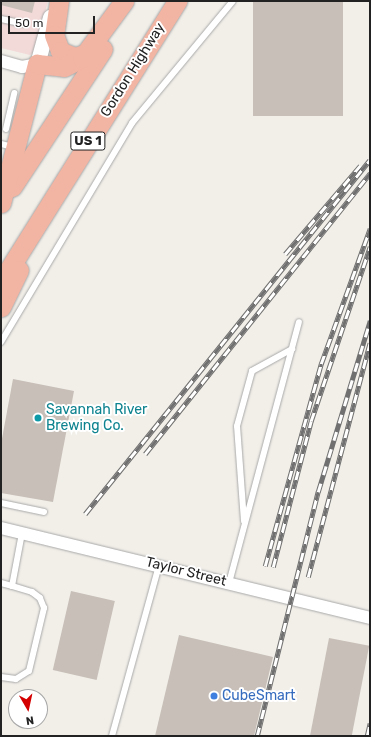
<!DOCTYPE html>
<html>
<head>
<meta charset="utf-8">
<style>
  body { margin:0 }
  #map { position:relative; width:371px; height:737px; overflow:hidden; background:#f2efe9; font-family:Rubik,sans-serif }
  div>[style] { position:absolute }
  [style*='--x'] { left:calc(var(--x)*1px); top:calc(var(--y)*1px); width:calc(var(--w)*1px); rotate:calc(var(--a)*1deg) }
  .commercial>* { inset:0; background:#f2dad9 }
  .building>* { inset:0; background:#c7bfb8; transform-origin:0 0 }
  .roads { filter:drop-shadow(0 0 1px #a9a9a9) drop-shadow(0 0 1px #a9a9a9) }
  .service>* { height:6px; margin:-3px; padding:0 3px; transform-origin:3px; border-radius:3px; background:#fff }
  .minor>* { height:12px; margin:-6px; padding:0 6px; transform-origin:6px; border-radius:6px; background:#fff }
  .tertiary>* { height:15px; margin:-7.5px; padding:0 7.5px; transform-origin:7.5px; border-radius:7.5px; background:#fff }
  .trunk>* { height:19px; margin:-9.5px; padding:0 9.5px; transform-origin:9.5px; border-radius:9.5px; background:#f2b4a3 }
  .rail>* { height:4.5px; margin-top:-2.25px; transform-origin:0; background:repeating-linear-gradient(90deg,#fff 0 9px,#707070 0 18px); box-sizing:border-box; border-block:1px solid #707070 }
  .dots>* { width:11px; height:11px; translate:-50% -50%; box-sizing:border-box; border:2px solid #fff; border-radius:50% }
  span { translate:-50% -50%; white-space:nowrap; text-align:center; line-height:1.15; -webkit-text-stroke:4px #fff; paint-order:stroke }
  .shield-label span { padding:1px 3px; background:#fff; border:1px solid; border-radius:3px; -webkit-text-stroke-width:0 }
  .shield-label { font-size:13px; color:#222; font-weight:700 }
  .street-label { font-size:14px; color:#222 }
  .culture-label { font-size:14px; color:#0d838f }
  .left { translate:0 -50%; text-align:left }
  .shop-label { font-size:14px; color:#366cbe }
  .frame { position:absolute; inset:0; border:2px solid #222; pointer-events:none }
  .north { position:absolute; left:8px; top:689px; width:40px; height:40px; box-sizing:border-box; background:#fff; border:1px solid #a7a7a7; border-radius:50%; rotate:171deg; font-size:11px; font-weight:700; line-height:16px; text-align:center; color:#222 }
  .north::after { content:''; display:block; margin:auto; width:14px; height:18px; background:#d40000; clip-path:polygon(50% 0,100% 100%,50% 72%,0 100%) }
  .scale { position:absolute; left:8px; top:16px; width:87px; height:18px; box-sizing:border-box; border:2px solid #222; border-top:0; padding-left:5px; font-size:12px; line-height:14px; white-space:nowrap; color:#222; -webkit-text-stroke:3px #fff; paint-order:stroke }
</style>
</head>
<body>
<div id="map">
  <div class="commercial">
    <i style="clip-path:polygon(1px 1px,48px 1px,35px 51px,30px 55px,1px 48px)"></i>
  </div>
  <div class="building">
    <i style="clip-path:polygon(1px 1px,35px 1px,32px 13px,1px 5px)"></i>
    <i style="left:253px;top:1px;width:90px;height:115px"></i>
    <i style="clip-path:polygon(13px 379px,74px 391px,53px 502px,1px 493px,1px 444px)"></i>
    <i style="left:71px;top:591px;width:45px;height:81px;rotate:13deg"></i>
    <i style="clip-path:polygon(179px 635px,273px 657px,254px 736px,155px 736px)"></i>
    <i style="left:329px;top:638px;width:41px;height:100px;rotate:11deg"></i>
  </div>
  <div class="roads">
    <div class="service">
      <i style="--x:1;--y:19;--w:24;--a:12"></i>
      <i style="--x:6;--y:129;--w:37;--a:-77"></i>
      <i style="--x:1;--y:144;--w:12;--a:14"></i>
      <i style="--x:1;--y:342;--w:255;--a:-59.1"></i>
      <i style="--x:132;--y:123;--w:158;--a:-50.4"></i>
      <i style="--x:1;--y:503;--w:44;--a:11.8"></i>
      <i style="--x:244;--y:521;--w:95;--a:-94.2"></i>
      <i style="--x:237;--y:426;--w:57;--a:-74.7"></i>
      <i style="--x:252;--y:371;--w:46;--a:-28.8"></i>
      <i style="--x:1;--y:583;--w:11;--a:15"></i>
      <i style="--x:12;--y:586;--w:54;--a:-79.3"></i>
      <i style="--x:229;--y:583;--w:270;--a:-75"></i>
      <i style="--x:1;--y:677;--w:15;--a:8"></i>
      <i style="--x:16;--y:679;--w:15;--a:-32"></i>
      <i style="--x:29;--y:671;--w:65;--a:-76.6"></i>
      <i style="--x:44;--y:608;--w:11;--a:-112"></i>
      <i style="--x:40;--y:598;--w:10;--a:-143"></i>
      <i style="--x:32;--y:592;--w:21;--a:-163"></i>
      <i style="--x:112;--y:736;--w:177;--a:-74.6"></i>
    </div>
    <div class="minor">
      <i style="--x:1;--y:61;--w:22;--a:16"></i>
      <i style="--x:22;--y:67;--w:15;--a:-11"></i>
      <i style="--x:1;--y:528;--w:380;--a:13.7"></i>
    </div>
    <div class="tertiary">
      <i style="--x:37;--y:64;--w:49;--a:-74.5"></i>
    </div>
    <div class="trunk">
      <i style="--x:59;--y:1;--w:34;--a:98"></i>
      <i style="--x:54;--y:35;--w:17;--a:69"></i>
      <i style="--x:60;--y:51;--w:16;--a:22"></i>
      <i style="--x:75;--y:57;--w:13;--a:-18"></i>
      <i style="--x:12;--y:187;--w:165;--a:-56.6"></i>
      <i style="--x:1;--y:203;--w:144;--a:-75.5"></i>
      <i style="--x:37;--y:64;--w:27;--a:6"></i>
      <i style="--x:64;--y:67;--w:20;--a:-27"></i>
      <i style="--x:82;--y:58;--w:71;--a:-53.6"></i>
      <i style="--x:1;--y:282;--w:332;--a:-57.9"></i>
      <i style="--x:1;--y:307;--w:41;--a:-64.1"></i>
    </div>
  </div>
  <div class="rail">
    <i style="--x:285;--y:254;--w:116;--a:-49.6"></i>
    <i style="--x:145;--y:454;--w:360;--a:-51.3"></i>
    <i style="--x:85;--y:514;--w:454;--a:-51.2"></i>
    <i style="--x:265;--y:566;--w:210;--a:-74.5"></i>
    <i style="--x:321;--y:364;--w:144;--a:-70.1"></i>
    <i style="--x:273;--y:567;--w:151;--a:-75.4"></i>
    <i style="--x:311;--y:421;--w:184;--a:-71.3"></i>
    <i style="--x:308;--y:577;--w:242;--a:-75.2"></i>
    <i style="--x:257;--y:736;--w:252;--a:-76"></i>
    <i style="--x:318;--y:492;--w:179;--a:-73.1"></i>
    <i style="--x:367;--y:736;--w:13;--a:-77"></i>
  </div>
  <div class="dots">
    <i style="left:38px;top:418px;background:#0f9aa8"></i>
    <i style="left:214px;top:696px;background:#3f7fe0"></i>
  </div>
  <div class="shield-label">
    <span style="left:88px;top:141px">US 1</span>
  </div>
  <div class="street-label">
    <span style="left:133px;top:70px;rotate:-58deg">Gordon Highway</span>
    <span style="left:186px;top:572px;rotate:14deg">Taylor Street</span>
  </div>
  <div class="culture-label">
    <span class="left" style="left:46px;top:418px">Savannah River<br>Brewing Co.</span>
  </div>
  <div class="shop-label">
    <span class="left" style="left:222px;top:696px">CubeSmart</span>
  </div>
  <div class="frame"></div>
  <div class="north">N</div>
  <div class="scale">50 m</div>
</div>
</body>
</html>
